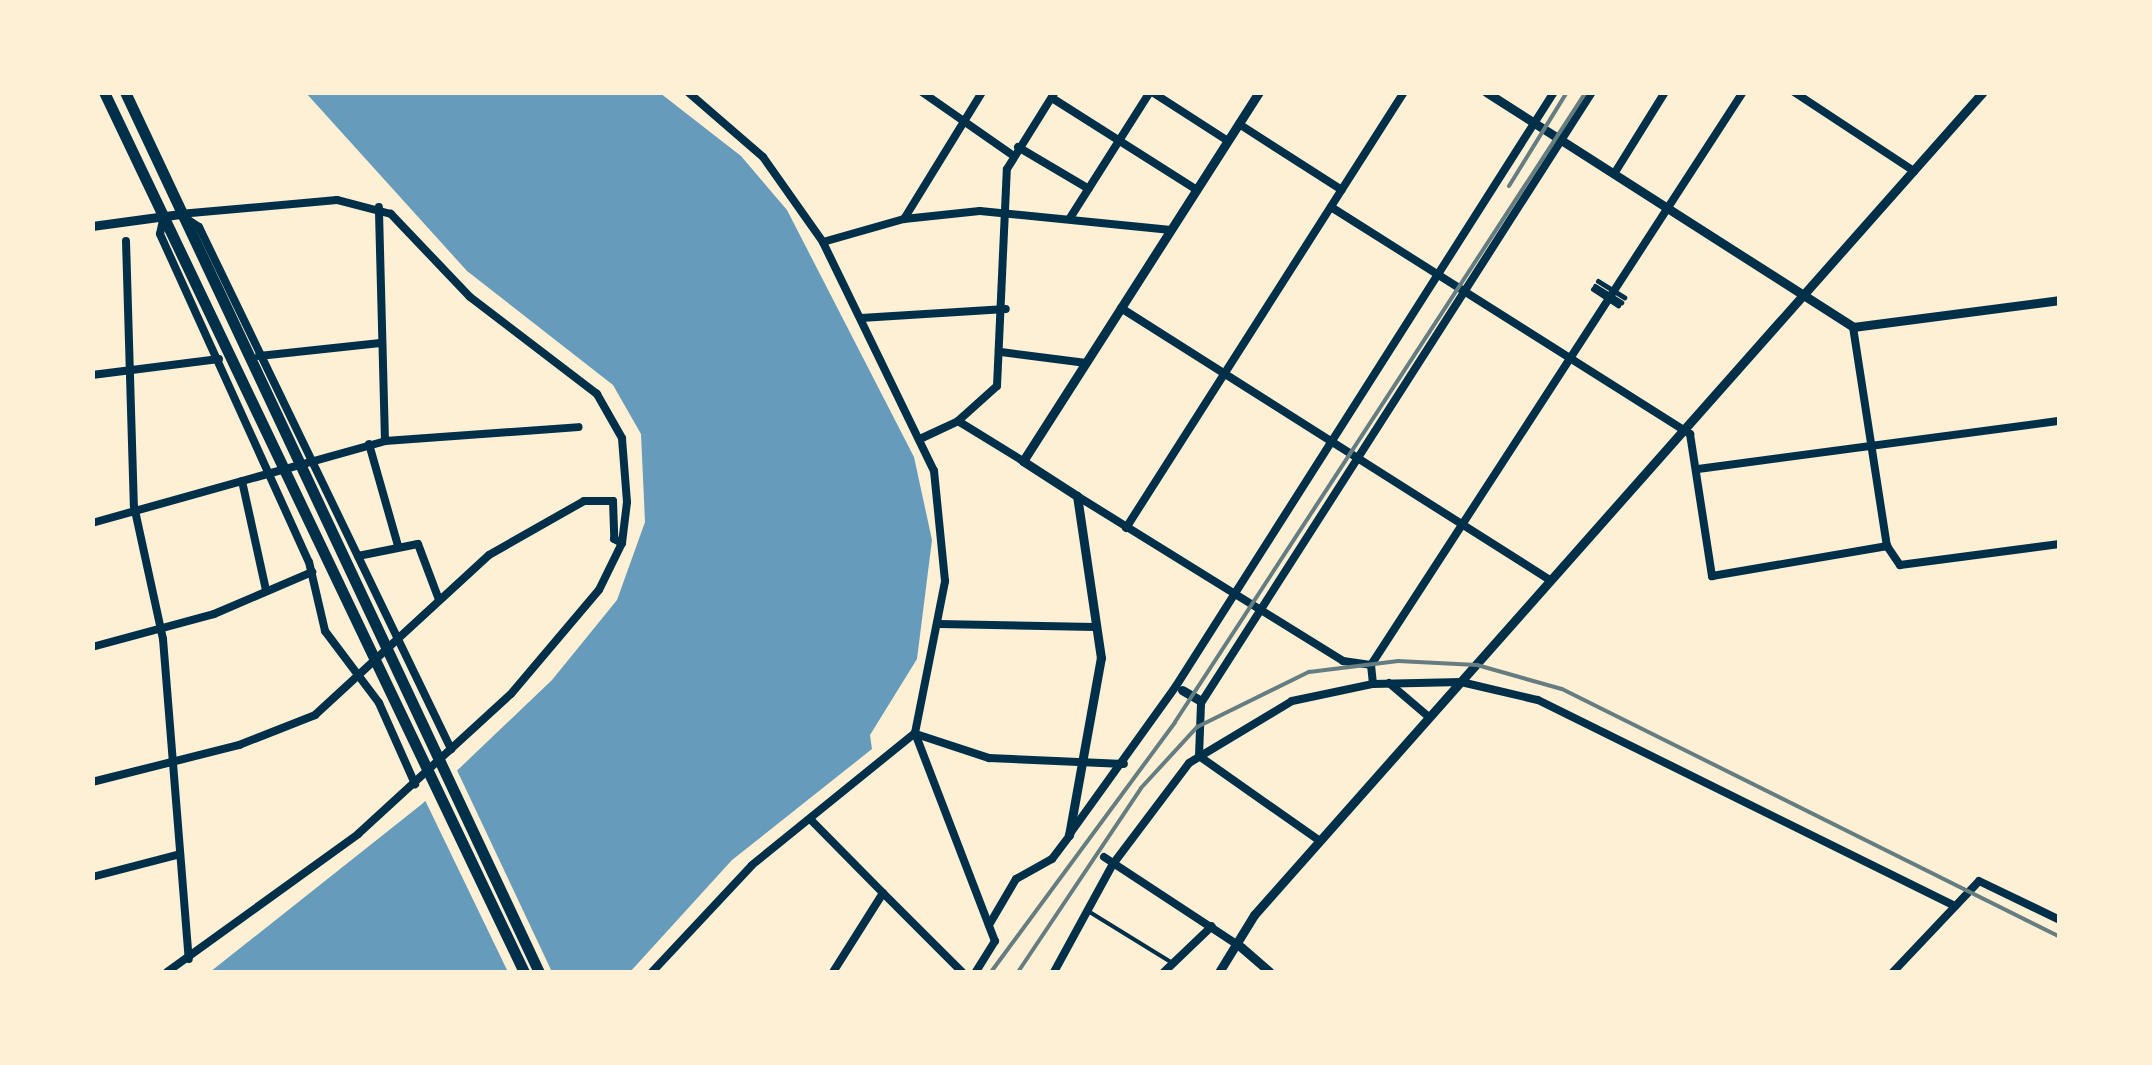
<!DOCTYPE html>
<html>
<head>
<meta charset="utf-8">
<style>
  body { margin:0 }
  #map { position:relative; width:2152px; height:1065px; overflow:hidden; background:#fdf0d5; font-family:Karla,sans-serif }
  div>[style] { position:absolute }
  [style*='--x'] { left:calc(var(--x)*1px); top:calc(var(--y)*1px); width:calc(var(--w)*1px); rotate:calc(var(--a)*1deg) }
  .water>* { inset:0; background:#669bbc }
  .pier>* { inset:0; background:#fdf0d5 }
  .service>* { height:4px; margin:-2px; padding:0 2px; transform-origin:2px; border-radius:2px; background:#003049 }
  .pedestrian>* { height:5px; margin:-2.5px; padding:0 2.5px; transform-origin:2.5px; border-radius:2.5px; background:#003049 }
  .minor>* { height:8px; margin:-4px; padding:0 4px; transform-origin:4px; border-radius:4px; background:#003049 }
  .tertiary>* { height:9px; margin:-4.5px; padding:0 4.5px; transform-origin:4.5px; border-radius:4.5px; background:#003049 }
  .primary>* { height:11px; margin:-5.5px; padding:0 5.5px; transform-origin:5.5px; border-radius:5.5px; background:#003049 }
  .rail>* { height:4px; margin:-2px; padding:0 2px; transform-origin:2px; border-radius:2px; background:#657d81 }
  span { translate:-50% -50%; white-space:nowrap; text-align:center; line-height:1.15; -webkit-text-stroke:10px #fdf0d5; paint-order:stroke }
  .frame { position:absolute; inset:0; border:95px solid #fdf0d5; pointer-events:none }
</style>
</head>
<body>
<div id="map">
  <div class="water">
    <i style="clip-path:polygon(306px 93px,660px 93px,741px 156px,787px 210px,914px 457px,932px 540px,917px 659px,870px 735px,872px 749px,732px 860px,630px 972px,210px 972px,422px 804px,552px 680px,617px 600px,645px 522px,641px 434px,613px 385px,467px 271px)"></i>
  </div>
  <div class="pier">
    <i style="clip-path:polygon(455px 766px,552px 972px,508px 972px,423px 796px)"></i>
  </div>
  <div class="service">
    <i style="--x:1088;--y:911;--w:101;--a:31.6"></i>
  </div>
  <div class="pedestrian">
    <i style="--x:1598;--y:281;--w:31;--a:32"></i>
    <i style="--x:1595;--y:286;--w:31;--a:32"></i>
    <i style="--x:1593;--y:289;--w:30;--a:33"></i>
  </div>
  <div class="minor">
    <i style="--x:922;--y:92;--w:108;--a:34.9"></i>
    <i style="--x:1152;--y:92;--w:90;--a:32.8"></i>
    <i style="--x:1794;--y:92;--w:144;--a:33.4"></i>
    <i style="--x:1052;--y:98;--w:172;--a:32.4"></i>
    <i style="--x:1239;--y:124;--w:122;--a:32.7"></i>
    <i style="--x:1018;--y:147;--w:82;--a:30.6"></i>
    <i style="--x:1614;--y:174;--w:97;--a:-58.1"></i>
    <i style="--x:1331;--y:207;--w:425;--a:32.3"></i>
    <i style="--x:1690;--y:434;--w:144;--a:81.2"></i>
    <i style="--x:1712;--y:576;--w:178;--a:-9.7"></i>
    <i style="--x:1887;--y:546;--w:23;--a:56"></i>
    <i style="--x:1900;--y:565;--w:161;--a:-7.5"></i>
    <i style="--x:184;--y:217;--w:18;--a:34"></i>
    <i style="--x:199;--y:227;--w:580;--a:64.23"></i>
    <i style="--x:1070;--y:218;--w:149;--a:-57.6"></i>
    <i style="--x:904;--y:219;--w:149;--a:-58.4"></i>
    <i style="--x:163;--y:220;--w:14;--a:102"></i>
    <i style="--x:160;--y:234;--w:360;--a:65.6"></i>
    <i style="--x:309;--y:562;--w:71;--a:76.9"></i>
    <i style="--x:325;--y:631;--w:90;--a:53.1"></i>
    <i style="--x:379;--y:703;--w:89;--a:66"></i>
    <i style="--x:126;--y:241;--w:265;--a:88.3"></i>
    <i style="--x:134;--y:506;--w:136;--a:77.7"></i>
    <i style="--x:163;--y:639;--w:321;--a:85.4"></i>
    <i style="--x:823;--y:242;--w:84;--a:-15.9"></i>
    <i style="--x:904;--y:219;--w:76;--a:-6"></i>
    <i style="--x:980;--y:211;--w:192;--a:5.7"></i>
    <i style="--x:1121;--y:308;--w:508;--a:32.38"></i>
    <i style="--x:861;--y:318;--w:145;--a:-3.6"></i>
    <i style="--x:1853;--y:327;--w:222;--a:81.2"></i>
    <i style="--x:1001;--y:352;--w:86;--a:7.4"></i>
    <i style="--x:259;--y:356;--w:122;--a:-6.1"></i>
    <i style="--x:92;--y:375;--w:128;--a:-7.2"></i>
    <i style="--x:958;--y:421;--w:52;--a:-41.9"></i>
    <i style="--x:997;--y:386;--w:217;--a:-87.4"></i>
    <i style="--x:1007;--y:169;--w:91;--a:-58.1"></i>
    <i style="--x:922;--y:438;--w:40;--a:-25"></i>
    <i style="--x:958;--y:421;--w:76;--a:31.6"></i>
    <i style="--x:385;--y:441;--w:194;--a:-4.1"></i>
    <i style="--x:369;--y:444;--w:106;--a:74.1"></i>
    <i style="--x:1698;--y:469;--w:365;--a:-7.6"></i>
    <i style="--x:242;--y:481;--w:112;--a:77.6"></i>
    <i style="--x:1077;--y:496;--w:313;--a:31.8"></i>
    <i style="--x:1343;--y:661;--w:28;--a:8"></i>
    <i style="--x:92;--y:523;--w:304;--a:-15.6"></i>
    <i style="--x:385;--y:441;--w:234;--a:-91.5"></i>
    <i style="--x:1126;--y:528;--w:517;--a:-57.48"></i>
    <i style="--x:358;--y:556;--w:61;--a:-11.3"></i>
    <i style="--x:418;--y:544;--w:60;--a:69.4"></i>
    <i style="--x:939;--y:624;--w:156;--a:1.1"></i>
    <i style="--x:92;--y:647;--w:126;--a:-15.1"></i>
    <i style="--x:214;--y:614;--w:107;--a:-23.2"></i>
    <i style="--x:1389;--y:683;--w:52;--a:40.4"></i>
    <i style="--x:1373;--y:684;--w:19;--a:-96"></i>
    <i style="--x:1371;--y:665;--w:683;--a:-57.01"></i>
    <i style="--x:915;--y:733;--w:223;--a:69"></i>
    <i style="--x:995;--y:941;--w:36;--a:122"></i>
    <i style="--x:919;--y:735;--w:74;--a:18.2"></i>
    <i style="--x:989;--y:758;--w:135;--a:2.5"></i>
    <i style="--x:92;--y:782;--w:152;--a:-14.1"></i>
    <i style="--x:239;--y:745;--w:82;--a:-21.5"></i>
    <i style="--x:315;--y:715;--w:236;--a:-42.6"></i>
    <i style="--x:489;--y:555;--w:109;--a:-29.6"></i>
    <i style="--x:584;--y:501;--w:29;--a:0"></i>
    <i style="--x:613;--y:501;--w:38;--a:88"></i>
    <i style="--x:614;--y:539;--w:9;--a:27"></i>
    <i style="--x:810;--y:819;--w:104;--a:45.4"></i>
    <i style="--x:883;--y:893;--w:93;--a:122.3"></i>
    <i style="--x:1069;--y:835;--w:183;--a:-54.3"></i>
    <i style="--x:1176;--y:686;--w:704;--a:-57.53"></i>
    <i style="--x:1320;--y:841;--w:148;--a:-144.9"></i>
    <i style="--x:1199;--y:756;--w:53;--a:-87.8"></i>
    <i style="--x:1201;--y:703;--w:725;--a:-57.38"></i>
    <i style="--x:1104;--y:857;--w:164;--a:33.3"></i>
    <i style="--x:92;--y:877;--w:91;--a:-14.6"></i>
    <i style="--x:883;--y:893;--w:112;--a:45"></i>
    <i style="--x:989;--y:925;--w:53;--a:-59.6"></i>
    <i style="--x:1016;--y:879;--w:41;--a:-29.1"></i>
    <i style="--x:1052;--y:859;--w:30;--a:-53"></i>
    <i style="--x:167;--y:972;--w:236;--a:-35.8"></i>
    <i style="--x:358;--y:834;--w:207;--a:-42.5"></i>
    <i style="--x:511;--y:694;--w:136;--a:-49.8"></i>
    <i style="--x:599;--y:590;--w:52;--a:-63.9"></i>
    <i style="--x:622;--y:543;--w:41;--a:-83"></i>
    <i style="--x:627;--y:502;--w:64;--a:-94.5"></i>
    <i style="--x:622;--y:438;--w:51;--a:-119.6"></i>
    <i style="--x:597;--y:394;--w:160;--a:-142.6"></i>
    <i style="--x:470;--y:297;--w:115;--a:-133.6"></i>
    <i style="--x:391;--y:214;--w:56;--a:-165.5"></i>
    <i style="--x:337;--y:200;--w:158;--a:174.9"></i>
    <i style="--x:652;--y:972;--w:146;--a:-46.9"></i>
    <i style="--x:752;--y:865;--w:210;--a:-39"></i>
    <i style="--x:915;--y:733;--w:155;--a:-78.8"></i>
    <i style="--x:945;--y:581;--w:111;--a:-95.7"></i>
    <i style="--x:934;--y:471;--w:254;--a:-115.9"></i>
    <i style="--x:823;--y:242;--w:104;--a:-125.2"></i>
    <i style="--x:763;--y:157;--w:99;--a:-139.1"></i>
    <i style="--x:1054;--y:972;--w:123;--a:-61.4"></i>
    <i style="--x:1113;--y:864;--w:126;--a:-53"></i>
    <i style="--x:1189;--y:763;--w:120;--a:-31"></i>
    <i style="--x:1292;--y:701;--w:83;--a:-11.9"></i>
    <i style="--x:1373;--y:684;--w:88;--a:-1.3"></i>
    <i style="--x:1461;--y:682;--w:79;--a:13.2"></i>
    <i style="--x:1538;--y:700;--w:462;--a:26.3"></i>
    <i style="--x:1164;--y:972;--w:66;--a:-43.8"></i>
    <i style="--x:1893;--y:972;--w:125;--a:-46.6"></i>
    <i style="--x:1979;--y:881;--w:90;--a:25.7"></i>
  </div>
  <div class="tertiary">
    <i style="--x:1486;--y:92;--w:436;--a:32.6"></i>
    <i style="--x:1853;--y:327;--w:209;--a:-7.4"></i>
    <i style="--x:92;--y:226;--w:89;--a:-7.8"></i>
    <i style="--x:1182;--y:690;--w:20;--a:30"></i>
    <i style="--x:1069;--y:835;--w:180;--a:-79.8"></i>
    <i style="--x:1101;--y:658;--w:164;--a:-98.4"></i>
    <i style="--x:1077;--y:496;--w:64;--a:-147.1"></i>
    <i style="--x:1023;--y:461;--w:438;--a:-57.4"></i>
    <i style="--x:1241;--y:947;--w:38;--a:41"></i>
    <i style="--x:1219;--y:972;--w:67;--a:-58.4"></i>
    <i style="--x:1254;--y:915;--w:1099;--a:-48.47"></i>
  </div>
  <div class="primary">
    <i style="--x:104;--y:92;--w:975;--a:64.49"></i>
    <i style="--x:125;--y:92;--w:973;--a:64.81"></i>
  </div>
  <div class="rail">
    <i style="--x:1509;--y:186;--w:110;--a:-58.3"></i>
    <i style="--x:991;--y:972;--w:310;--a:-53.6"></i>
    <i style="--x:1175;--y:722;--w:752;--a:-56.88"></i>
    <i style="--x:1018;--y:972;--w:221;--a:-56.2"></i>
    <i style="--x:1141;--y:788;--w:83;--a:-47.4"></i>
    <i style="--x:1197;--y:727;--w:125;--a:-26.2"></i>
    <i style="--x:1309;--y:672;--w:90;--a:-7"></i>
    <i style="--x:1398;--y:661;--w:79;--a:2.9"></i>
    <i style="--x:1477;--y:665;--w:88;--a:15.8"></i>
    <i style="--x:1562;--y:689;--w:556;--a:26.47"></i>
  </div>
  <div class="frame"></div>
</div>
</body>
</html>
